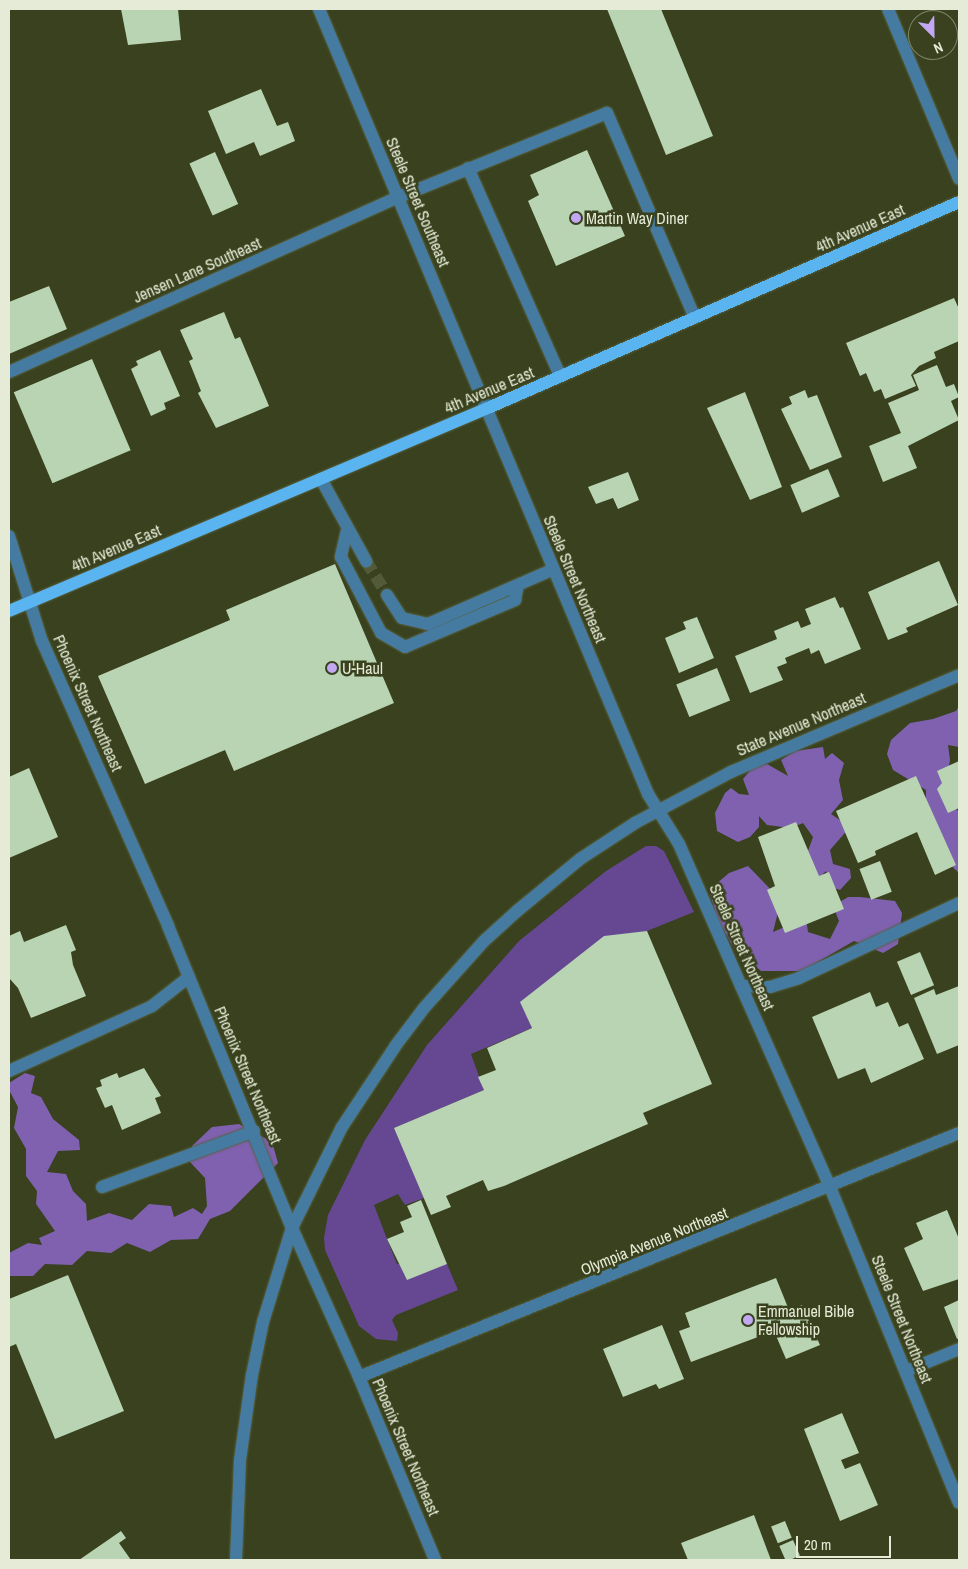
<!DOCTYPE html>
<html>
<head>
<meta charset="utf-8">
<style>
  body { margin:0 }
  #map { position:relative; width:968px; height:1569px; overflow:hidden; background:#39411e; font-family:"Archivo Narrow",sans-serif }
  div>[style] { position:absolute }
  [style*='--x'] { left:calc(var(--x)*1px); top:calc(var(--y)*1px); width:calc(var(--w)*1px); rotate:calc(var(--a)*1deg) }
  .green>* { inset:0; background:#654891 }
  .forest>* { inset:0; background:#7f61af }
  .building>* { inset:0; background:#b8d4b2; transform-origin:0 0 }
  .minor-tunnel>* { height:12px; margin-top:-6px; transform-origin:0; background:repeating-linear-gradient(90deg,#535a3a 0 12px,transparent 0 18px) }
  .roads { filter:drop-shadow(0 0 1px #58603f) drop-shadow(0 0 1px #58603f) }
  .minor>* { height:12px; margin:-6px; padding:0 6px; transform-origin:6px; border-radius:6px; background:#457ba0 }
  .major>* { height:12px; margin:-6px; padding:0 6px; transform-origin:6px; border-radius:6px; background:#59b4f0 }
  .dots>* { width:14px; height:14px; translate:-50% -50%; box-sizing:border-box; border:2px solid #39411e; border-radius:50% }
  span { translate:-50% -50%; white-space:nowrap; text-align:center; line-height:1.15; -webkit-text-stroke:5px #39411e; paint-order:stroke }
  .street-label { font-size:16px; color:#e5ebd6 }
  .poi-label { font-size:16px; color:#e5ebd6 }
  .left { translate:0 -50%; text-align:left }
  .frame { position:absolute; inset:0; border:10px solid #e5ebd6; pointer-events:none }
  .north { position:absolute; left:908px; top:10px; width:50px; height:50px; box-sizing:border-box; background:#39411e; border:1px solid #7e8568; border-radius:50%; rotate:157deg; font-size:14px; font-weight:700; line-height:20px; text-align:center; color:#e5ebd6 }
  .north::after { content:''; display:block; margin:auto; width:18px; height:22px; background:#c2a7f2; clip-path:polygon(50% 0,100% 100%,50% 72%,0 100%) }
  .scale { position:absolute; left:796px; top:1536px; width:95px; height:22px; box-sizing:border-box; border:2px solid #e5ebd6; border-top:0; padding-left:6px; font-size:15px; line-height:18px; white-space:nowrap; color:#e5ebd6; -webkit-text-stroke:4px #39411e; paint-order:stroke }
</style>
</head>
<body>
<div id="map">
  <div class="green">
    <i style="clip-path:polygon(646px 846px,656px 846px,664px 851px,694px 912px,647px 931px,521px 1002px,532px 1028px,471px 1054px,484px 1090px,395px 1128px,424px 1198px,405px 1205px,398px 1194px,374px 1205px,387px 1239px,397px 1264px,447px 1264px,458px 1290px,396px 1315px,392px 1320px,398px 1333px,397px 1341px,376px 1339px,359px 1326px,325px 1250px,324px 1238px,328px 1215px,365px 1140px,427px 1045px,519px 941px,606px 871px)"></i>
  </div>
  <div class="forest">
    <i style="clip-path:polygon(959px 706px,959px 747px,948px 745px,950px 760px,947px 777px,947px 800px,959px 812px,959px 873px,945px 860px,926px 805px,926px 790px,893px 770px,887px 754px,891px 740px,910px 723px,933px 719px,956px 711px)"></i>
    <i style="clip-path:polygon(823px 747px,825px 759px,832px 753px,844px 763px,839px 780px,843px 800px,831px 814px,850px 827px,830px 850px,833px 864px,850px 869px,851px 878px,840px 890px,831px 887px,826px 871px,814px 883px,804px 862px,813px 837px,803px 823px,791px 828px,767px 825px,759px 816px,759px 827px,750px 837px,738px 842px,717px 831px,715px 813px,725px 793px,731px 788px,739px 794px,749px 795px,743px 779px,753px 767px,767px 764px,788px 776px,781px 760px,795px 751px)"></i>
    <i style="clip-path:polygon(748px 866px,781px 900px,773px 932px,806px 918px,808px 932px,830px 939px,839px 921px,833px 906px,848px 897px,860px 897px,895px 901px,902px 913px,898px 944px,883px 953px,854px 941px,802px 971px,761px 971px,732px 945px,717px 918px,709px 890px,729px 873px)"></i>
    <i style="clip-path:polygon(25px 1073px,35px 1076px,31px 1093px,41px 1097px,53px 1119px,79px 1140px,80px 1150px,58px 1151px,47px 1172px,66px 1174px,73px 1191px,86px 1204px,87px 1221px,109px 1213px,132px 1220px,149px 1204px,171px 1206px,174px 1217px,193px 1208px,202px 1214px,207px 1206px,205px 1178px,190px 1162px,192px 1146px,212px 1127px,239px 1124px,272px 1142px,278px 1163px,230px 1211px,210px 1219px,198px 1239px,171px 1240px,150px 1252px,127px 1243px,111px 1253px,87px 1251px,72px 1265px,45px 1264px,33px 1276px,9px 1276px,9px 1253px,28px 1243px,42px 1245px,39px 1238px,55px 1231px,36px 1204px,37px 1191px,26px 1176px,26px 1149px,14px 1128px,18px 1107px,9px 1090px,9px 1083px)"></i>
  </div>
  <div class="building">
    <i style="clip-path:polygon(121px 9px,178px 9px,181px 40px,128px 45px)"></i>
    <i style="clip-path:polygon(607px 9px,661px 9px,713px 136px,666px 155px)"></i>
    <i style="clip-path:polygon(261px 89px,277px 126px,288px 122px,295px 141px,260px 156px,254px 142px,226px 154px,208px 111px)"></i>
    <i style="clip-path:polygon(587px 150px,625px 236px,556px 266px,528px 201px,539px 195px,530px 175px)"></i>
    <i style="left:215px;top:152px;width:57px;height:28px;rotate:66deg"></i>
    <i style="clip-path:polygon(49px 286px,67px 329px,9px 354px,9px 302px)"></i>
    <i style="clip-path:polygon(954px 298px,959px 309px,959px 341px,934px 352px,936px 358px,919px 366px,911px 375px,916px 386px,885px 399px,881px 389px,874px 392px,866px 373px,860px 376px,846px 343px)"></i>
    <i style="clip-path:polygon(224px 312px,235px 339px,240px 337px,269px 406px,216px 428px,198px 393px,201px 391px,189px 361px,193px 359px,180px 330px)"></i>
    <i style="clip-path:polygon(160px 350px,180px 396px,164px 403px,166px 409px,151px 416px,131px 369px,138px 365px,136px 361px)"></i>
    <i style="left:92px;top:359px;width:99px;height:85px;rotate:67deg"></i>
    <i style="clip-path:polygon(937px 365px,946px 387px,954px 384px,959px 397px,951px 401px,959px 420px,908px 446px,917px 468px,883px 482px,869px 446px,901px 433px,888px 403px,919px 390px,913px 375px)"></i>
    <i style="clip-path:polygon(805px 390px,808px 398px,817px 395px,842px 457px,810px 470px,781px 409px,792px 404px,789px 397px)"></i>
    <i style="clip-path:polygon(745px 392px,782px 487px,750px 500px,707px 408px)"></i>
    <i style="left:828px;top:469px;width:30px;height:41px;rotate:67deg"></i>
    <i style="clip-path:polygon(628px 472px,639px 500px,618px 509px,613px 498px,596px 504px,588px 487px)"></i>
    <i style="clip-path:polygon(939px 561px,958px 605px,906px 628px,908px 632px,888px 640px,868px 592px)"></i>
    <i style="clip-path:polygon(335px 564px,394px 703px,234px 771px,225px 750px,145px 784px,98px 676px,230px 620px,226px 610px)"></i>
    <i style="clip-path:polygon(835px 597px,840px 608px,843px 607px,861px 649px,825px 664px,819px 650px,811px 654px,809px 648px,785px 658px,787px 663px,777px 667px,783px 680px,750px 693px,735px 656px,777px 639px,774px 631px,798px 621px,801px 628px,811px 624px,805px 609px)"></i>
    <i style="clip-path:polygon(697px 617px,714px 658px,679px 673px,665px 638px,686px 629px,683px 622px)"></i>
    <i style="left:717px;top:668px;width:35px;height:44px;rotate:68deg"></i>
    <i style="clip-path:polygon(959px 761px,959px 808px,948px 813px,937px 789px,942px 783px,937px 771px)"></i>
    <i style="clip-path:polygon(29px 768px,58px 837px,9px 858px,9px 777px)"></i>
    <i style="clip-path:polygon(916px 776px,956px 865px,935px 875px,917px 832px,875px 851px,876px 855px,858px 863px,836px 811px)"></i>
    <i style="clip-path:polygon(796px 822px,819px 876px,829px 872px,844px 909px,785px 933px,767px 890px,775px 886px,758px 837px)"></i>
    <i style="left:880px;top:861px;width:33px;height:22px;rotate:69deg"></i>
    <i style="clip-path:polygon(66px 925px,76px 950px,71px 952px,73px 965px,86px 996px,31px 1018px,18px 988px,9px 978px,9px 936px,20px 931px,24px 942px)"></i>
    <i style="clip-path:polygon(647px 931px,712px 1084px,643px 1113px,648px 1124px,504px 1186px,488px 1191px,483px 1180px,446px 1196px,451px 1207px,431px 1215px,394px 1128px,484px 1090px,478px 1077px,496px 1070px,487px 1048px,532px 1028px,520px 1002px,604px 936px)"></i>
    <i style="left:920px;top:952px;width:36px;height:25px;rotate:67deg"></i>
    <i style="clip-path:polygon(959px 986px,959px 1045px,937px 1054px,914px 998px,934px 989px,936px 995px)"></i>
    <i style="clip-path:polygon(870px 992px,876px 1007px,888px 1002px,899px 1027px,908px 1023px,924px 1059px,871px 1083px,865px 1068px,838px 1079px,812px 1017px)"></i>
    <i style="clip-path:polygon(144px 1068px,161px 1096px,155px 1098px,161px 1113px,122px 1130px,112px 1105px,105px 1108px,96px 1088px,102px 1086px,100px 1080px,117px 1073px,119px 1078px)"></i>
    <i style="clip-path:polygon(421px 1200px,447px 1264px,407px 1280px,387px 1239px,404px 1232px,400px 1222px,412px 1217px,407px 1206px)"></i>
    <i style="clip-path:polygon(947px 1210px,959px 1239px,959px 1279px,923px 1291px,904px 1248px,923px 1239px,916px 1223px)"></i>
    <i style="clip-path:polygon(68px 1275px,124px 1411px,55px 1439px,16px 1344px,9px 1347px,9px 1299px)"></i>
    <i style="clip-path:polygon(776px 1278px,789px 1310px,802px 1305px,820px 1345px,786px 1359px,774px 1331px,691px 1362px,679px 1331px,690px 1327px,685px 1313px)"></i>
    <i style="clip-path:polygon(959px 1300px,959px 1338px,957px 1339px,944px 1307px)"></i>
    <i style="clip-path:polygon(662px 1325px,684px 1379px,659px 1389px,656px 1384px,623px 1397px,603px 1349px)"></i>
    <i style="clip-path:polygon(842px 1413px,859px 1453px,841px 1460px,845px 1469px,860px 1463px,878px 1505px,840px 1521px,804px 1429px)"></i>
    <i style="clip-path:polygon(754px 1515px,771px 1560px,688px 1560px,681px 1543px)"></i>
    <i style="left:785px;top:1521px;width:18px;height:15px;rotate:68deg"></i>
    <i style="clip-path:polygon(121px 1531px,126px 1538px,119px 1543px,131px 1560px,79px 1560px)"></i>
    <i style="left:793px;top:1540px;width:17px;height:15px;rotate:66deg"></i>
  </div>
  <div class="minor-tunnel">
    <i style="--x:366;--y:561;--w:40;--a:58"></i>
  </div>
  <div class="roads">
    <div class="minor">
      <i style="--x:319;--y:9;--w:851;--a:67.26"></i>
      <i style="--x:648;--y:794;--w:59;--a:58.2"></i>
      <i style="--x:679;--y:844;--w:155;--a:66.4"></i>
      <i style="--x:741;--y:986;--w:220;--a:66.1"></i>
      <i style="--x:830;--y:1187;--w:341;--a:67.8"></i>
      <i style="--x:888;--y:9;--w:184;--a:67.3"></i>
      <i style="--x:468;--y:168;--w:227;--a:66.1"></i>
      <i style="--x:9;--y:372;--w:427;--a:-24.2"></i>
      <i style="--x:399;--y:197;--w:224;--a:-22"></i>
      <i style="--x:607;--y:113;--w:223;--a:66.8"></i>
      <i style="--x:321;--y:479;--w:94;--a:61.2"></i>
      <i style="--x:347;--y:530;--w:28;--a:103"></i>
      <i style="--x:341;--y:557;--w:86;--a:62.2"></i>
      <i style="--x:381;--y:633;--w:28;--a:30"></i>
      <i style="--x:405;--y:647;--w:120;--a:-23.1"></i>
      <i style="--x:515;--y:600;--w:15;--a:-79"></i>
      <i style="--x:9;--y:536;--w:110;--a:72.6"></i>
      <i style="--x:42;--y:641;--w:312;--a:66.1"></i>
      <i style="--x:168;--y:926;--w:326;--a:67.7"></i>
      <i style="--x:292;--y:1228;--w:163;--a:65.8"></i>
      <i style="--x:359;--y:1377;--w:198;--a:67.4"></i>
      <i style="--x:387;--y:595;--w:27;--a:57"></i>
      <i style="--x:402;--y:618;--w:27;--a:13"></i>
      <i style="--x:428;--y:624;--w:137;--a:-23.6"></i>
      <i style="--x:741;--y:986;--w:29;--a:2"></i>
      <i style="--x:770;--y:987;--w:30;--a:-17"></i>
      <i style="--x:799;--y:978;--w:177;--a:-25.1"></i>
      <i style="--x:9;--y:1071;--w:157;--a:-24.4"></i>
      <i style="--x:152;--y:1006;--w:47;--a:-38.1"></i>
      <i style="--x:102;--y:1187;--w:162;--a:-20.2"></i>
      <i style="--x:906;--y:1371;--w:57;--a:-22.5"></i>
      <i style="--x:359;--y:1377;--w:648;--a:-22.13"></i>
      <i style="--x:236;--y:1560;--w:100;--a:-87.7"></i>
      <i style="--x:240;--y:1460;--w:86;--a:-82"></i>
      <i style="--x:252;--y:1375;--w:54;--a:-78.3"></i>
      <i style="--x:263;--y:1322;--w:98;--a:-72.9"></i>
      <i style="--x:292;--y:1228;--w:113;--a:-63.7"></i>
      <i style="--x:342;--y:1127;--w:98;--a:-56.6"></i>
      <i style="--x:396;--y:1045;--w:46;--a:-52.9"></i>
      <i style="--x:424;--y:1008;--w:90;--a:-48.2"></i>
      <i style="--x:484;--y:941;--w:45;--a:-42.3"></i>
      <i style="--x:517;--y:911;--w:82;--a:-39.5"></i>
      <i style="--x:580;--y:859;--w:66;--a:-33.2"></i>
      <i style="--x:635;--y:823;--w:109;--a:-28"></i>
      <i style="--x:731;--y:772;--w:248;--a:-23"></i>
    </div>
    <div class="major">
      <i style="--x:9;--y:611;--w:520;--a:-22.97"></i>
      <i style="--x:488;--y:408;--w:514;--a:-23.62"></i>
    </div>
  </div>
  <div class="dots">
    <i style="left:576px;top:218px;background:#c2a7f2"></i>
    <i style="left:332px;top:668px;background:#c2a7f2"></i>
    <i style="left:748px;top:1320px;background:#c2a7f2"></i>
  </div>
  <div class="street-label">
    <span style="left:418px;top:202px;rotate:67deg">Steele Street Southeast</span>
    <span style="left:860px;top:228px;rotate:-24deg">4th Avenue East</span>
    <span style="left:197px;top:270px;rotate:-24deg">Jensen Lane Southeast</span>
    <span style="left:489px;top:390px;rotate:-23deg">4th Avenue East</span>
    <span style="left:116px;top:548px;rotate:-23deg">4th Avenue East</span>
    <span style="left:575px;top:579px;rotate:67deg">Steele Street Northeast</span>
    <span style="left:88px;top:703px;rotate:66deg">Phoenix Street Northeast</span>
    <span style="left:801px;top:724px;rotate:-23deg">State Avenue Northeast</span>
    <span style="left:742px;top:947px;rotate:66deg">Steele Street Northeast</span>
    <span style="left:248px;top:1075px;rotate:67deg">Phoenix Street Northeast</span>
    <span style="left:654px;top:1241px;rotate:-22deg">Olympia Avenue Northeast</span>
    <span style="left:902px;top:1319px;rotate:68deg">Steele Street Northeast</span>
    <span style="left:406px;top:1447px;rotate:67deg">Phoenix Street Northeast</span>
  </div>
  <div class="poi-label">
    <span class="left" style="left:586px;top:218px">Martin Way Diner</span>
    <span class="left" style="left:342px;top:668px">U-Haul</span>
    <span class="left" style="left:758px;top:1320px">Emmanuel Bible<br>Fellowship</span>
  </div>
  <div class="frame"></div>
  <div class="north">N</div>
  <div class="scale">20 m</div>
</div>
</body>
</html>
